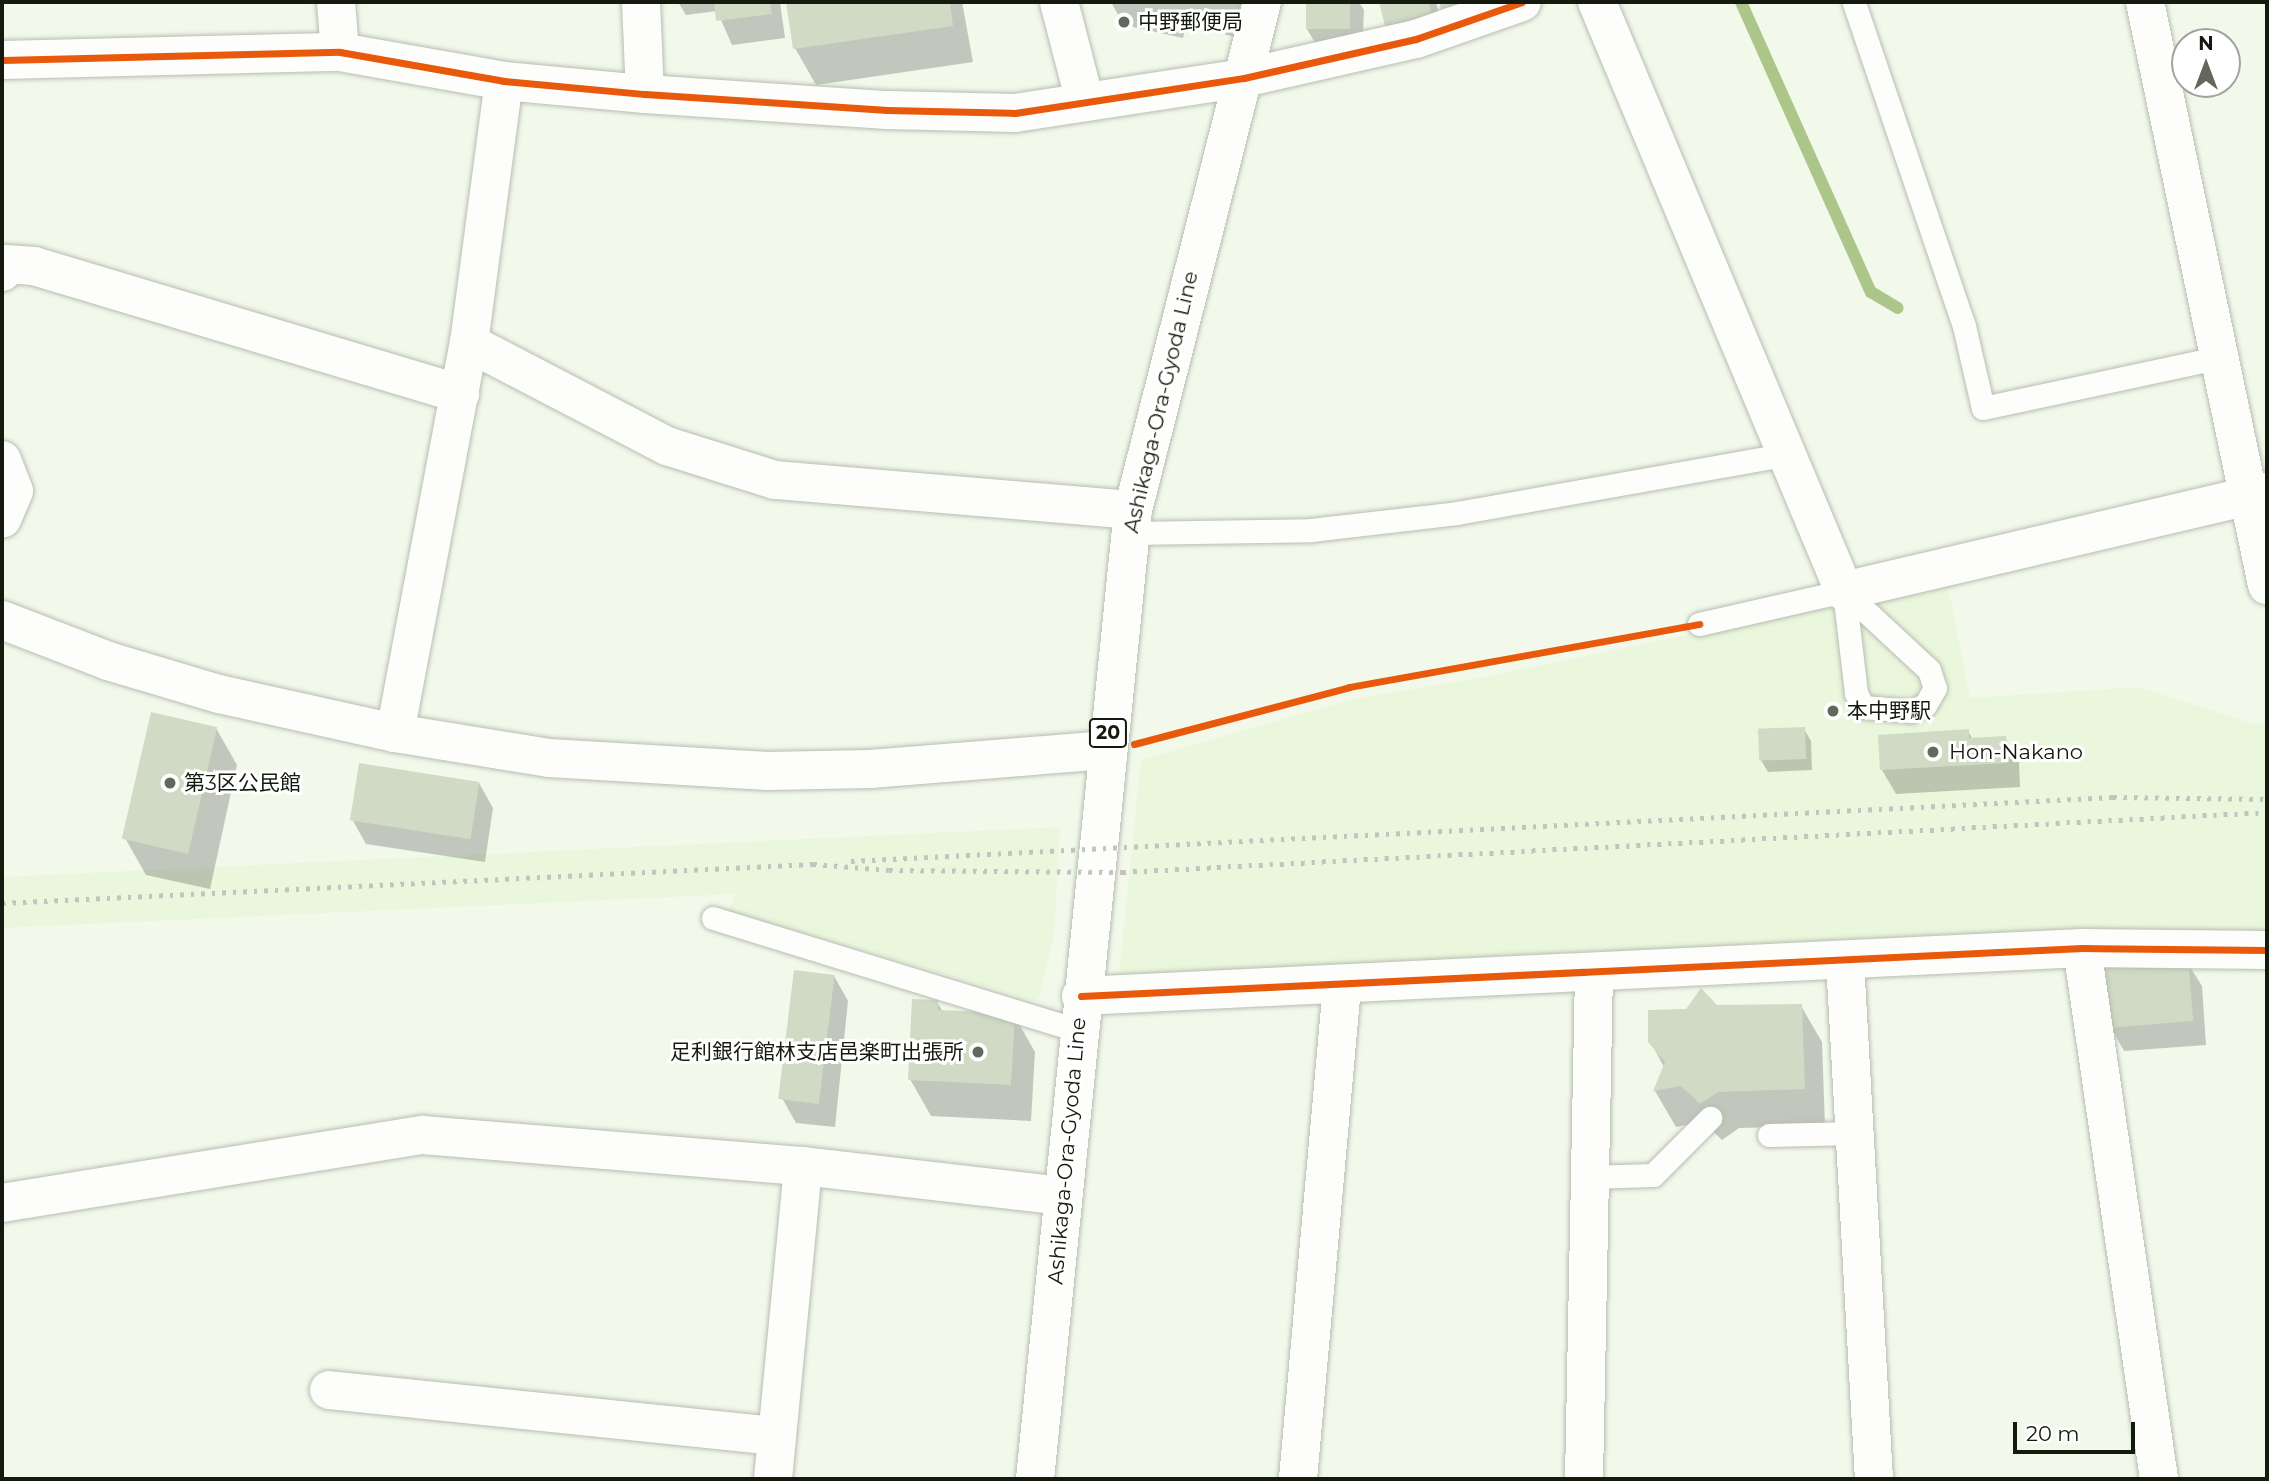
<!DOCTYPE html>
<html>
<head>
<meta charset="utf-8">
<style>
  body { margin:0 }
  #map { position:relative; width:2269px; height:1481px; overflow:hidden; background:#f2f9eb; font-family:Montserrat,"Noto Sans JP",sans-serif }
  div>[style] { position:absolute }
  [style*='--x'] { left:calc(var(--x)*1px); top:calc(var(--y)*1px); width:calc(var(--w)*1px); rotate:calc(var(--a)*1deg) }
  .built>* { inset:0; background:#eaf7dc }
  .shadow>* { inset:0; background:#0003 }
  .stream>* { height:12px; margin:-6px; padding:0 6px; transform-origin:6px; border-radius:6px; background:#acc68a }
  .building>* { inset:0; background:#d0dac4; transform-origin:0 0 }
  .roads { filter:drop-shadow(0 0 2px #b7bdb1) drop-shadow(0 0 2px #b7bdb1) }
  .lane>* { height:23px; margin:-11.5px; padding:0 11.5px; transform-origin:11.5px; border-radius:11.5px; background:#fdfefc }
  .street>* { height:38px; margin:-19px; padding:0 19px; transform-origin:19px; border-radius:19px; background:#fdfefc }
  .primary>* { height:38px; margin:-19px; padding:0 19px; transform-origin:19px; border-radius:19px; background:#fdfefc }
  .rail>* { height:5px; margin-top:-2.5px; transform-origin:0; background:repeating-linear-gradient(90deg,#c2c4c0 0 3.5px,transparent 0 10.5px) }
  .cycleway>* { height:7px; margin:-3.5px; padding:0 3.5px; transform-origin:3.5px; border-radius:3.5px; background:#e8590c }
  .dots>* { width:19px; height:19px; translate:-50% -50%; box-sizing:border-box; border:4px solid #fff; border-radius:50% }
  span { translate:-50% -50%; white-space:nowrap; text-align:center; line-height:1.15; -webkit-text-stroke:6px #fff; paint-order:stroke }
  .shield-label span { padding:2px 5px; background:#fff; border:2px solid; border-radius:5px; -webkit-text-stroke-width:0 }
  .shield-label { font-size:19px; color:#151a0f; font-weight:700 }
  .poi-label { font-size:21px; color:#151a0f }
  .left { translate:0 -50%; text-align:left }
  .right { translate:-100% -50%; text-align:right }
  .street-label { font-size:21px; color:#151a0f }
  .frame { position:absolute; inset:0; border:4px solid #151a0f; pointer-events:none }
  .north { position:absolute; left:2171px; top:28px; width:70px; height:70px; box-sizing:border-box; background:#fff; border:2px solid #a1a39f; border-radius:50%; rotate:0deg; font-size:19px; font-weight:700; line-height:28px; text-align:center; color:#151a0f }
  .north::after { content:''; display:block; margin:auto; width:24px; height:32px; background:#62685c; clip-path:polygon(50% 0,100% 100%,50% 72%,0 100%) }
  .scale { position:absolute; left:2013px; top:1422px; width:122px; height:32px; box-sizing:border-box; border:4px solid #151a0f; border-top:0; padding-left:9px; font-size:21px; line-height:24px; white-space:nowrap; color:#151a0f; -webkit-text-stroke:5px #fff; paint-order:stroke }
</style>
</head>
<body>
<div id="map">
  <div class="built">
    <i style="clip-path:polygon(1947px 581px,1970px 698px,2139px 687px,2254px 724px,2267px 723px,2267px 937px,1118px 984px,1141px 760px,1353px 699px,1474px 679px)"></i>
    <i style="clip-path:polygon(1060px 827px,1054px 935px,1038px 1002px,729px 911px,735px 894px,2px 928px,2px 877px)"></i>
  </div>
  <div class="shadow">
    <i style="clip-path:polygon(678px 2px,780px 2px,785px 38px,732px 45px,717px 11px,686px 15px)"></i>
    <i style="clip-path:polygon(788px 2px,962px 2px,973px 62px,816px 85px,795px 48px)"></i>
    <i style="clip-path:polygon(1100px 2px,1263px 2px,1254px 41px,1186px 26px,1183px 38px,1124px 25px,1112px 4px)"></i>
    <i style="clip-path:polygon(1308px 2px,1359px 2px,1364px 10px,1362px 55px,1321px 53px,1307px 29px)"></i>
    <i style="clip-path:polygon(1381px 2px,1436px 2px,1445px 40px,1401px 50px,1386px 25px)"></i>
    <i style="clip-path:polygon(216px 728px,237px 765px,210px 889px,146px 875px,125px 838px)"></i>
    <i style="clip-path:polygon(1804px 729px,1811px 741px,1812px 770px,1768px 772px,1761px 760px)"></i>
    <i style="clip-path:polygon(1968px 731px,1973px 740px,2005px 737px,2019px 762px,2020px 787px,1896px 794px,1882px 770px)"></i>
    <i style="clip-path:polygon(479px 783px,493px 808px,485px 862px,366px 844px,352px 819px)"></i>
    <i style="clip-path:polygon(2187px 962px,2202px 986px,2206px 1045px,2124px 1051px,2110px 1026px)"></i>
    <i style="clip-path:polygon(834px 976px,848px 1001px,835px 1127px,796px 1123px,782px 1098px)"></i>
    <i style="clip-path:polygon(937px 1002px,943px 1012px,1014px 1015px,1035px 1052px,1031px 1121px,931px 1116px,910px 1079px)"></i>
    <i style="clip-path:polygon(1801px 1006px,1822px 1042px,1825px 1126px,1739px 1128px,1722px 1140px,1703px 1122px,1676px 1127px,1655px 1091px,1664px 1067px,1650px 1041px,1686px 1011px)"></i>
  </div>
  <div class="stream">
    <i style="--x:1741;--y:2;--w:318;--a:65.9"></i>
    <i style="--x:1871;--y:292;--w:31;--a:31"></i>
  </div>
  <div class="building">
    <i style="clip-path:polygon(714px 2px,770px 2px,772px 14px,716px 21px)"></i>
    <i style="clip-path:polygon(786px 2px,950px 2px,953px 26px,793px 49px)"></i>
    <i style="left:1306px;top:2px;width:44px;height:27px"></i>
    <i style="clip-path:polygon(1379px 2px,1429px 2px,1432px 15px,1385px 26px)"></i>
    <i style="clip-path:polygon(1439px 2px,1464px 2px,1464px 3px,1441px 9px)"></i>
    <i style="left:151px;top:712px;width:68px;height:130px;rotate:13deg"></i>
    <i style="left:1805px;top:727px;width:32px;height:47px;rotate:88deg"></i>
    <i style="clip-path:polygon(1969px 729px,1969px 738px,2006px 736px,2007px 763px,1880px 770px,1878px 735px)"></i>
    <i style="left:359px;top:763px;width:122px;height:58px;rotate:9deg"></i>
    <i style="left:2188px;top:960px;width:61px;height:84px;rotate:85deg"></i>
    <i style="left:794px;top:970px;width:41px;height:130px;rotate:7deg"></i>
    <i style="clip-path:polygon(1701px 988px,1717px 1005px,1802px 1004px,1805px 1089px,1718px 1092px,1700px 1104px,1681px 1086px,1653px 1091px,1665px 1062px,1648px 1042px,1648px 1010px,1686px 1009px)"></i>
    <i style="clip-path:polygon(912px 999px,938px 1000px,938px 1010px,1015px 1013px,1011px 1085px,908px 1080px)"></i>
  </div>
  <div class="roads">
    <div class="lane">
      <i style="--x:1854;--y:3;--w:341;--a:71.2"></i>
      <i style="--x:1964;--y:326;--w:84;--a:77"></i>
      <i style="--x:1983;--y:408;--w:239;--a:-12.1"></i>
      <i style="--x:1130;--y:533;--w:181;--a:-0.9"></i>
      <i style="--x:1311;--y:530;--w:147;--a:-6.6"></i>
      <i style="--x:1457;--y:513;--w:336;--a:-10.1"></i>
      <i style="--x:1844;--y:591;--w:116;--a:42.9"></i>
      <i style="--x:1929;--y:670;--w:19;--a:72"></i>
      <i style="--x:1935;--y:688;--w:20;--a:120"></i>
      <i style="--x:1925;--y:705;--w:15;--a:157"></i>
      <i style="--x:1911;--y:711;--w:48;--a:-175.2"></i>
      <i style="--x:1863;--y:707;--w:16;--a:-117"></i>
      <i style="--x:1856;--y:693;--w:103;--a:-96.7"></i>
      <i style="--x:1699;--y:624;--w:149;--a:-12.8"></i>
      <i style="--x:713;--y:918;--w:382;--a:17.1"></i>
      <i style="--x:1769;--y:1135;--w:86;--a:-1.3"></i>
      <i style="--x:1590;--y:1177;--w:63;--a:-1.8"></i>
      <i style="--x:1653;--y:1175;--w:81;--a:-45"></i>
    </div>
    <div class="street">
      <i style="--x:336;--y:2;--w:50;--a:85.4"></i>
      <i style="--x:641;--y:2;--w:92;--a:87.5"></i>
      <i style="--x:1059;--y:2;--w:103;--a:75.4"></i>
      <i style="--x:1597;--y:2;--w:639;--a:67.25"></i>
      <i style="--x:1844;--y:591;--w:434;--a:-13.2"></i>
      <i style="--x:2145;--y:2;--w:596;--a:78.18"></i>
      <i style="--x:2;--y:60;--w:338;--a:-1.4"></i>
      <i style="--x:340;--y:52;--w:167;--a:10"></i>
      <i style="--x:504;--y:81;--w:142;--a:5.3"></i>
      <i style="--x:645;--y:94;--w:243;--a:3.8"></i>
      <i style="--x:887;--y:110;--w:128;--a:1.3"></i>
      <i style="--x:1015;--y:113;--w:232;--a:-8.7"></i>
      <i style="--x:1244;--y:78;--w:176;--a:-12.8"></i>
      <i style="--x:1416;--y:39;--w:112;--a:-19.2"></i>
      <i style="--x:2;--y:272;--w:9;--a:-63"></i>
      <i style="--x:6;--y:264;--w:28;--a:4"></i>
      <i style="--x:34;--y:266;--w:445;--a:16.7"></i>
      <i style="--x:469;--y:343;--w:223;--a:27.5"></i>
      <i style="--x:667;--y:446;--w:113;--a:17.5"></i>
      <i style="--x:775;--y:480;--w:359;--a:4.8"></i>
      <i style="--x:2;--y:460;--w:33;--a:69"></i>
      <i style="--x:14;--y:491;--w:30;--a:113"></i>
      <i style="--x:2;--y:620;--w:114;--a:21.1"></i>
      <i style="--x:108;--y:661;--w:116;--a:16.6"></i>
      <i style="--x:219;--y:694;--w:180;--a:12.5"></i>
      <i style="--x:395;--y:733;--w:156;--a:9.2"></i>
      <i style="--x:549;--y:758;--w:219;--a:3.4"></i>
      <i style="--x:768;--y:771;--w:102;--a:-1.1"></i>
      <i style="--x:870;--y:769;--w:237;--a:-4.6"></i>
      <i style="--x:395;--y:733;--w:397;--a:-79.3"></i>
      <i style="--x:469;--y:343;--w:264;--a:-82.4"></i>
      <i style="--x:2082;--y:948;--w:537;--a:81.75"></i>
      <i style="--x:1845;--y:961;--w:519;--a:86.8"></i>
      <i style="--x:1081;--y:996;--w:1002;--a:-2.75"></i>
      <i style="--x:2082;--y:948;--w:185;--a:0.6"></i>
      <i style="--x:2;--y:1203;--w:426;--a:-9.2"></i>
      <i style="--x:423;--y:1135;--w:381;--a:4.7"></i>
      <i style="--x:803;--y:1166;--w:261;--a:6.6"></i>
      <i style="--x:329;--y:1390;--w:450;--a:5.9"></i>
      <i style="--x:773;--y:1479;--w:314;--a:-84.5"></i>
      <i style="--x:1298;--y:1479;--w:496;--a:-84.9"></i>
      <i style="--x:1584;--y:1479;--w:506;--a:-88.87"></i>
    </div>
    <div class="primary">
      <i style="--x:1035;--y:1479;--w:974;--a:-84.23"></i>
      <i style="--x:1133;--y:510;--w:524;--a:-75.75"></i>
    </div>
  </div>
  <div class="rail">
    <i style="--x:851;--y:861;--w:1264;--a:-2.9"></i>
    <i style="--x:2113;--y:797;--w:154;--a:0.7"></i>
    <i style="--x:2;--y:903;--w:812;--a:-2.75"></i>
    <i style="--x:813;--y:864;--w:76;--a:4.5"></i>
    <i style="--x:889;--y:870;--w:234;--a:0.5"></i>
    <i style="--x:1123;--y:872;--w:1146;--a:-3"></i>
  </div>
  <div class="cycleway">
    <i style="--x:2;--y:60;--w:338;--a:-1.4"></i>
    <i style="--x:340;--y:52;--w:167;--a:10"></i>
    <i style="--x:504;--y:81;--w:142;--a:5.3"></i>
    <i style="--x:645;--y:94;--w:243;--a:3.8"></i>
    <i style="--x:887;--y:110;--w:128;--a:1.3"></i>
    <i style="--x:1015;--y:113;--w:232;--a:-8.7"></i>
    <i style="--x:1244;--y:78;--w:176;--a:-12.8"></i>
    <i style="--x:1416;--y:39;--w:112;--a:-19.2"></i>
    <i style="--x:1134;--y:744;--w:222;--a:-14.8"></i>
    <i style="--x:1349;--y:687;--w:356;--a:-10.2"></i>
    <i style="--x:1081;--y:996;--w:1002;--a:-2.75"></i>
    <i style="--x:2082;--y:948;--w:185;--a:0.6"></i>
  </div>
  <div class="dots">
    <i style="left:1124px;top:22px;background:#62685c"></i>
    <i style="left:1833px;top:711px;background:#62685c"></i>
    <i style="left:1933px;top:752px;background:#62685c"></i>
    <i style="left:170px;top:783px;background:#62685c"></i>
    <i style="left:978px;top:1052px;background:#62685c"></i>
  </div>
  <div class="shield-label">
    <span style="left:1108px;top:733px">20</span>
  </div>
  <div class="poi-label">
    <span class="left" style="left:1138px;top:22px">中野郵便局</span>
    <span class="left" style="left:1847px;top:711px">本中野駅</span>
    <span class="left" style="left:1949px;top:752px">Hon-Nakano</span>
    <span class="left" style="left:184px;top:783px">第3区公民館</span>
    <span class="right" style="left:964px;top:1052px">足利銀行館林支店邑楽町出張所</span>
  </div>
  <div class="street-label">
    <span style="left:1161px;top:402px;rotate:-77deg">Ashikaga-Ora-Gyoda Line</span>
    <span style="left:1067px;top:1151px;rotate:-85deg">Ashikaga-Ora-Gyoda Line</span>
  </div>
  <div class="frame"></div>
  <div class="north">N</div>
  <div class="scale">20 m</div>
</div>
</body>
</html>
